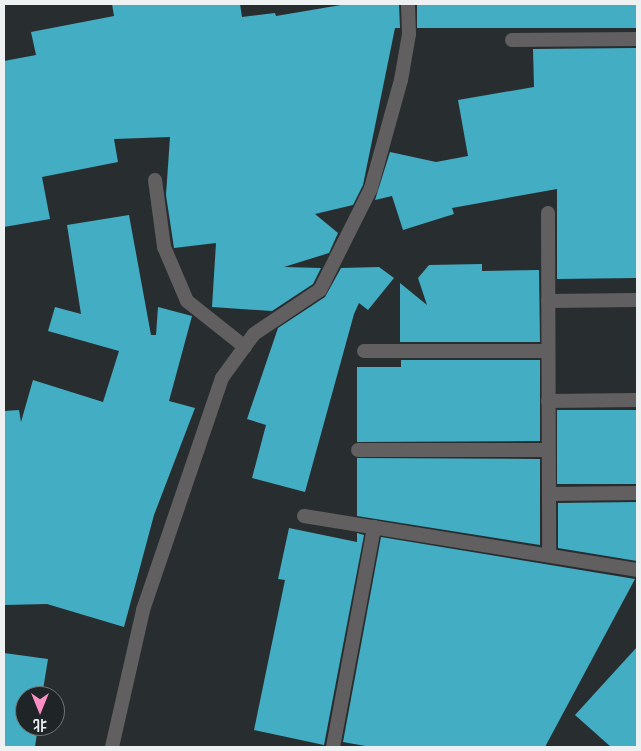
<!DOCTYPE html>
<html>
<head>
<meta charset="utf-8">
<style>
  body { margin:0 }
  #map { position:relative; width:641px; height:751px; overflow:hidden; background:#282e30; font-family:Arial,"Noto Sans SC",sans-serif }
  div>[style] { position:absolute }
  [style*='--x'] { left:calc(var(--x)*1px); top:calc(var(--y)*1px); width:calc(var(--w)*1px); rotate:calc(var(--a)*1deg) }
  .building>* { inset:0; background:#43adc3; transform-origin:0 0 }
  .minor>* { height:14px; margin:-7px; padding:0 7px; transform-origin:7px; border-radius:7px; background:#625f60 }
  span { translate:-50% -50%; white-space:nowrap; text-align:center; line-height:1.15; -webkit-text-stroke:5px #1f2426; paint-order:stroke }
  .frame { position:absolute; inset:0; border:5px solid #eef1f2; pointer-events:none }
  .north { position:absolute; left:15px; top:686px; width:50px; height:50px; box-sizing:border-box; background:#1f2426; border:1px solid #727678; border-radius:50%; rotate:180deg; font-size:14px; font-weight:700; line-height:20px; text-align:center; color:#eef1f2 }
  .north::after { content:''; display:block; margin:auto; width:18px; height:22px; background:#fb8fc3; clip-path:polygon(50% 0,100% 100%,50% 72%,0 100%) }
</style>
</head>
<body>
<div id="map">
  <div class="building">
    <i style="clip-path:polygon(112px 4px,240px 4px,242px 17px,275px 13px,276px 16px,347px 4px,399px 4px,400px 28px,395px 28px,363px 185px,353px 205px,315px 214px,338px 233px,329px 253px,284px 267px,321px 268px,313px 284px,272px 311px,212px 307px,216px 243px,174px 248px,166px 195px,170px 137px,114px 139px,118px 162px,42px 177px,50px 219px,4px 227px,4px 61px,36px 55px,31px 32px,114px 16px)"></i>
    <i style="left:417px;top:4px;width:220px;height:24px"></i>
    <i style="clip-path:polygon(637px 48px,637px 278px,557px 279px,557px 189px,452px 208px,454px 214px,403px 230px,392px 196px,375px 200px,390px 152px,436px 162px,468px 156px,458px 100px,534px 87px,533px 49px)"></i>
    <i style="clip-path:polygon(129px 215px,151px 335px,156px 335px,158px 307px,192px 316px,169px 401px,195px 408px,154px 515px,124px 627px,47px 604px,4px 605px,4px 411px,19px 410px,21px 422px,33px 380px,103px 402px,119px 351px,48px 331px,55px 307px,81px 314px,67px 225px)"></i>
    <i style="clip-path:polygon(482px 264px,482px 271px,539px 270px,540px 342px,400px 342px,400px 283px,427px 305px,418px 278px,429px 265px)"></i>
    <i style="clip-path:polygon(379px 267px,394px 278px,368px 310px,359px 303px,354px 314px,305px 492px,252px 478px,266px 425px,247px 419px,278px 328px,325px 297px,341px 268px)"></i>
    <i style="clip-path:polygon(401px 360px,540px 360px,540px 441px,357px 442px,357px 367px,401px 367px)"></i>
    <i style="left:637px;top:410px;width:74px;height:80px;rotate:90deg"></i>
    <i style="clip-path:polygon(357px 458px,540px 459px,540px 545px,357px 516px)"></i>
    <i style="clip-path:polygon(637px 502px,637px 561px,558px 548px,558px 503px)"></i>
    <i style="clip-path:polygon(289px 528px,357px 542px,357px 533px,364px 535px,324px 745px,254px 730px,285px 580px,278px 579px)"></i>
    <i style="clip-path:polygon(381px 537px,635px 579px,545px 747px,371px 747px,343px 742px)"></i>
    <i style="clip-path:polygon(637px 647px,637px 747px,611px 747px,575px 715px)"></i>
    <i style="clip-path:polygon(4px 653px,48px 659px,42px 696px,25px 696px,25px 726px,38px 726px,35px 747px,4px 747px)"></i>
  </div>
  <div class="minor">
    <i style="--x:512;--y:40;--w:125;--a:-0.5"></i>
    <i style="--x:155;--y:180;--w:68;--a:82.3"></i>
    <i style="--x:164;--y:247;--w:59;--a:66.9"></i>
    <i style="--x:187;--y:301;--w:74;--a:38.4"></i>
    <i style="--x:548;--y:213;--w:342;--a:89.8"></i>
    <i style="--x:548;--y:301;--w:89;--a:-0.6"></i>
    <i style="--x:364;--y:351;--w:184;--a:0"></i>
    <i style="--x:548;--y:401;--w:89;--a:-0.6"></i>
    <i style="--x:358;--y:450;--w:190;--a:0"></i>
    <i style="--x:549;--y:494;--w:88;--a:-0.7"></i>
    <i style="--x:304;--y:516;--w:337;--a:9.2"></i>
    <i style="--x:112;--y:747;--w:140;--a:-77.2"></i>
    <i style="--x:143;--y:610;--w:245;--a:-71.2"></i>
    <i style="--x:222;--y:378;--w:54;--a:-54"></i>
    <i style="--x:254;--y:334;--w:79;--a:-33.7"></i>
    <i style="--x:320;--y:290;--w:114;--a:-63.4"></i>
    <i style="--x:371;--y:188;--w:112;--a:-74.5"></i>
    <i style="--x:401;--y:80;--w:47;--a:-80.1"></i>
    <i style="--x:409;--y:34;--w:30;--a:-92"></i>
    <i style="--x:333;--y:747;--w:224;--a:-79.4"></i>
  </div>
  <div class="frame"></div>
  <div class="north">北</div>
</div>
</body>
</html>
